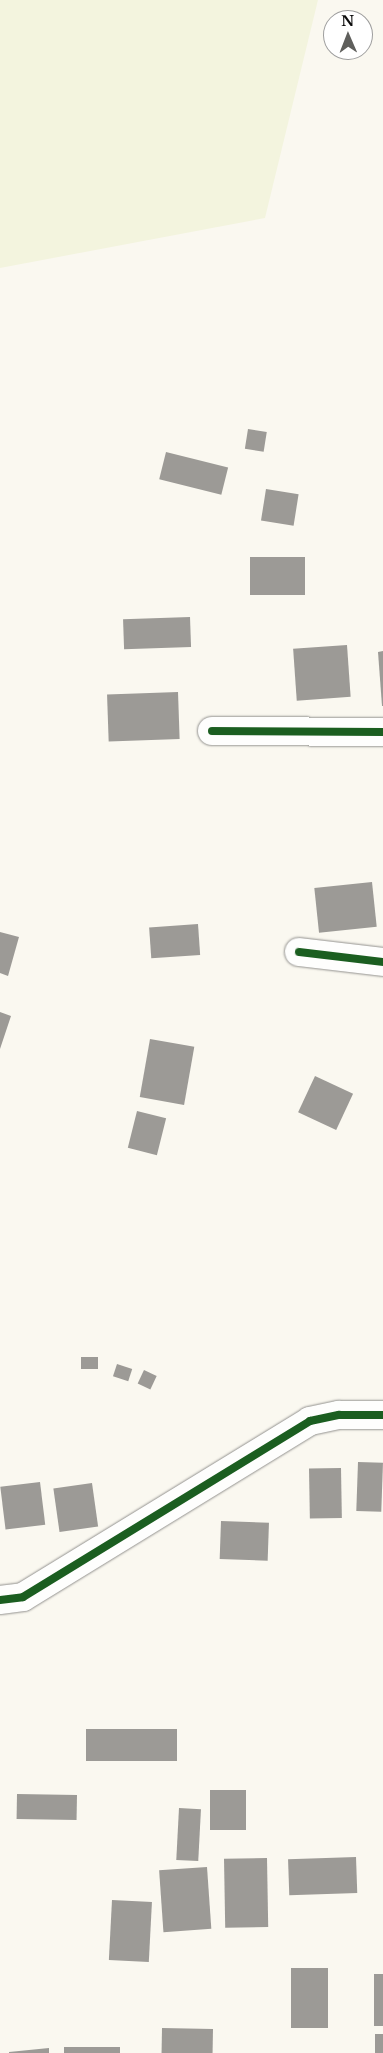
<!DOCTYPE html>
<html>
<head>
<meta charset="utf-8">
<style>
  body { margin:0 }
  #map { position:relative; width:383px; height:2053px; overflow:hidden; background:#faf8f0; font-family:"Libre Baskerville",serif }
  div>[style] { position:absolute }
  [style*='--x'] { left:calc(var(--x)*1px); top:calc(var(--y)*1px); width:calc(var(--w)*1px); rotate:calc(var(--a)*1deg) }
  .farmland>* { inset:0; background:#f3f4de }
  .building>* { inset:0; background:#9c9a96; transform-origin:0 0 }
  .roads { filter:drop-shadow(0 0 1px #93928f) drop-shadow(0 0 1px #93928f) }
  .minor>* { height:28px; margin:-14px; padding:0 14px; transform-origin:14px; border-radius:14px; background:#fefefd }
  .cycleway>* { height:8px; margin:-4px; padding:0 4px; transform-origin:4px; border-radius:4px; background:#1b5e20 }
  span { translate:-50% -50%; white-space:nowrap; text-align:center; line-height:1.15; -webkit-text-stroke:5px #fff; paint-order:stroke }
  .north { position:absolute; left:323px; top:10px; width:50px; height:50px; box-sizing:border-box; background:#fff; border:1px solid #9e9e9e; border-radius:50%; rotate:359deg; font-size:14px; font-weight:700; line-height:20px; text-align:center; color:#0c0c0c }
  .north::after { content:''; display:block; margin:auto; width:18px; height:22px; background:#5f5f5c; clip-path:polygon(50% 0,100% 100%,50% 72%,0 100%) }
</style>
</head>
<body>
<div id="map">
  <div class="farmland">
    <i style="clip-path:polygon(0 0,318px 0,265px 218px,0 268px)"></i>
  </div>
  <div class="building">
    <i style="left:248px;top:429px;width:19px;height:20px;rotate:9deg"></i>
    <i style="left:166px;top:452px;width:64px;height:28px;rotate:14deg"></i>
    <i style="left:266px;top:489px;width:33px;height:32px;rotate:9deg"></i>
    <i style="left:250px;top:557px;width:55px;height:38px"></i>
    <i style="left:190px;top:617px;width:30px;height:67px;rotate:88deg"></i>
    <i style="left:347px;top:645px;width:52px;height:54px;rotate:86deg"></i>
    <i style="clip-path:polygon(383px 651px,383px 706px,382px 706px,378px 652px)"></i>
    <i style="left:178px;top:692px;width:47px;height:71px;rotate:88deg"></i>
    <i style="left:372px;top:882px;width:45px;height:58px;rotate:84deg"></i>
    <i style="left:198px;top:924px;width:31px;height:49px;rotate:86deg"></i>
    <i style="clip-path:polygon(0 932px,19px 937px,8px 976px,0 973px)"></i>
    <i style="clip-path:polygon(0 1012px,11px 1016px,0 1049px)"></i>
    <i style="left:150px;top:1039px;width:45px;height:59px;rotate:10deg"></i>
    <i style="left:315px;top:1076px;width:42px;height:40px;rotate:25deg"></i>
    <i style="left:137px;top:1111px;width:30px;height:38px;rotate:14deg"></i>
    <i style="left:81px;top:1357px;width:17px;height:12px"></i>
    <i style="left:117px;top:1364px;width:16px;height:13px;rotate:18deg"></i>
    <i style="left:144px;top:1370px;width:14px;height:15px;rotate:25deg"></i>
    <i style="left:358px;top:1462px;width:25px;height:49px;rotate:2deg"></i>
    <i style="left:341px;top:1468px;width:50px;height:32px;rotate:89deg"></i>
    <i style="left:40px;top:1482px;width:43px;height:40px;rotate:83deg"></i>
    <i style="left:92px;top:1483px;width:44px;height:39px;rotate:82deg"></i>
    <i style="left:221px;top:1521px;width:48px;height:38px;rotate:2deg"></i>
    <i style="left:177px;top:1729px;width:32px;height:91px;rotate:90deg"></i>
    <i style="left:246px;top:1790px;width:40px;height:36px;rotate:90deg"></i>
    <i style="left:17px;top:1794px;width:60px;height:25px;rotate:1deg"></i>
    <i style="left:179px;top:1808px;width:22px;height:52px;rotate:3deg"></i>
    <i style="left:356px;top:1857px;width:36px;height:68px;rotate:88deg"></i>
    <i style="left:267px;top:1858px;width:69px;height:43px;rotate:89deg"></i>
    <i style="left:207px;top:1867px;width:62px;height:48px;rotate:86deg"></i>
    <i style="left:112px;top:1900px;width:40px;height:60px;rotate:3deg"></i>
    <i style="left:291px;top:1968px;width:37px;height:60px"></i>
    <i style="left:383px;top:1974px;width:52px;height:9px;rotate:90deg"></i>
    <i style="left:162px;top:2028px;width:51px;height:25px;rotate:1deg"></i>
    <i style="left:375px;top:2034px;width:8px;height:19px"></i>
    <i style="left:64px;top:2047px;width:56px;height:6px"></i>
    <i style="clip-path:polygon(49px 2048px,49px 2053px,9px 2053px,9px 2052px)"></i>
  </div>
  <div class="roads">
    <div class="minor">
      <i style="--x:212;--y:731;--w:171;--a:0.3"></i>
      <i style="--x:299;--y:952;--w:85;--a:6.8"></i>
      <i style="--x:0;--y:1600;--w:23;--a:-7"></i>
      <i style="--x:23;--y:1597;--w:337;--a:-31.5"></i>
      <i style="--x:310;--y:1421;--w:30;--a:-12"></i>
      <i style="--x:339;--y:1415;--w:44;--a:0"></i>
    </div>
  </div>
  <div class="cycleway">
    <i style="--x:212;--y:731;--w:171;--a:0.3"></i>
    <i style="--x:299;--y:952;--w:85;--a:6.8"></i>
    <i style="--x:0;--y:1600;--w:23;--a:-7"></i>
    <i style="--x:23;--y:1597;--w:337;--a:-31.5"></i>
    <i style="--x:310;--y:1421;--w:30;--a:-12"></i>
    <i style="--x:339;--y:1415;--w:44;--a:0"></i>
  </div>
  <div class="north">N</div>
</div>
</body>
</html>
